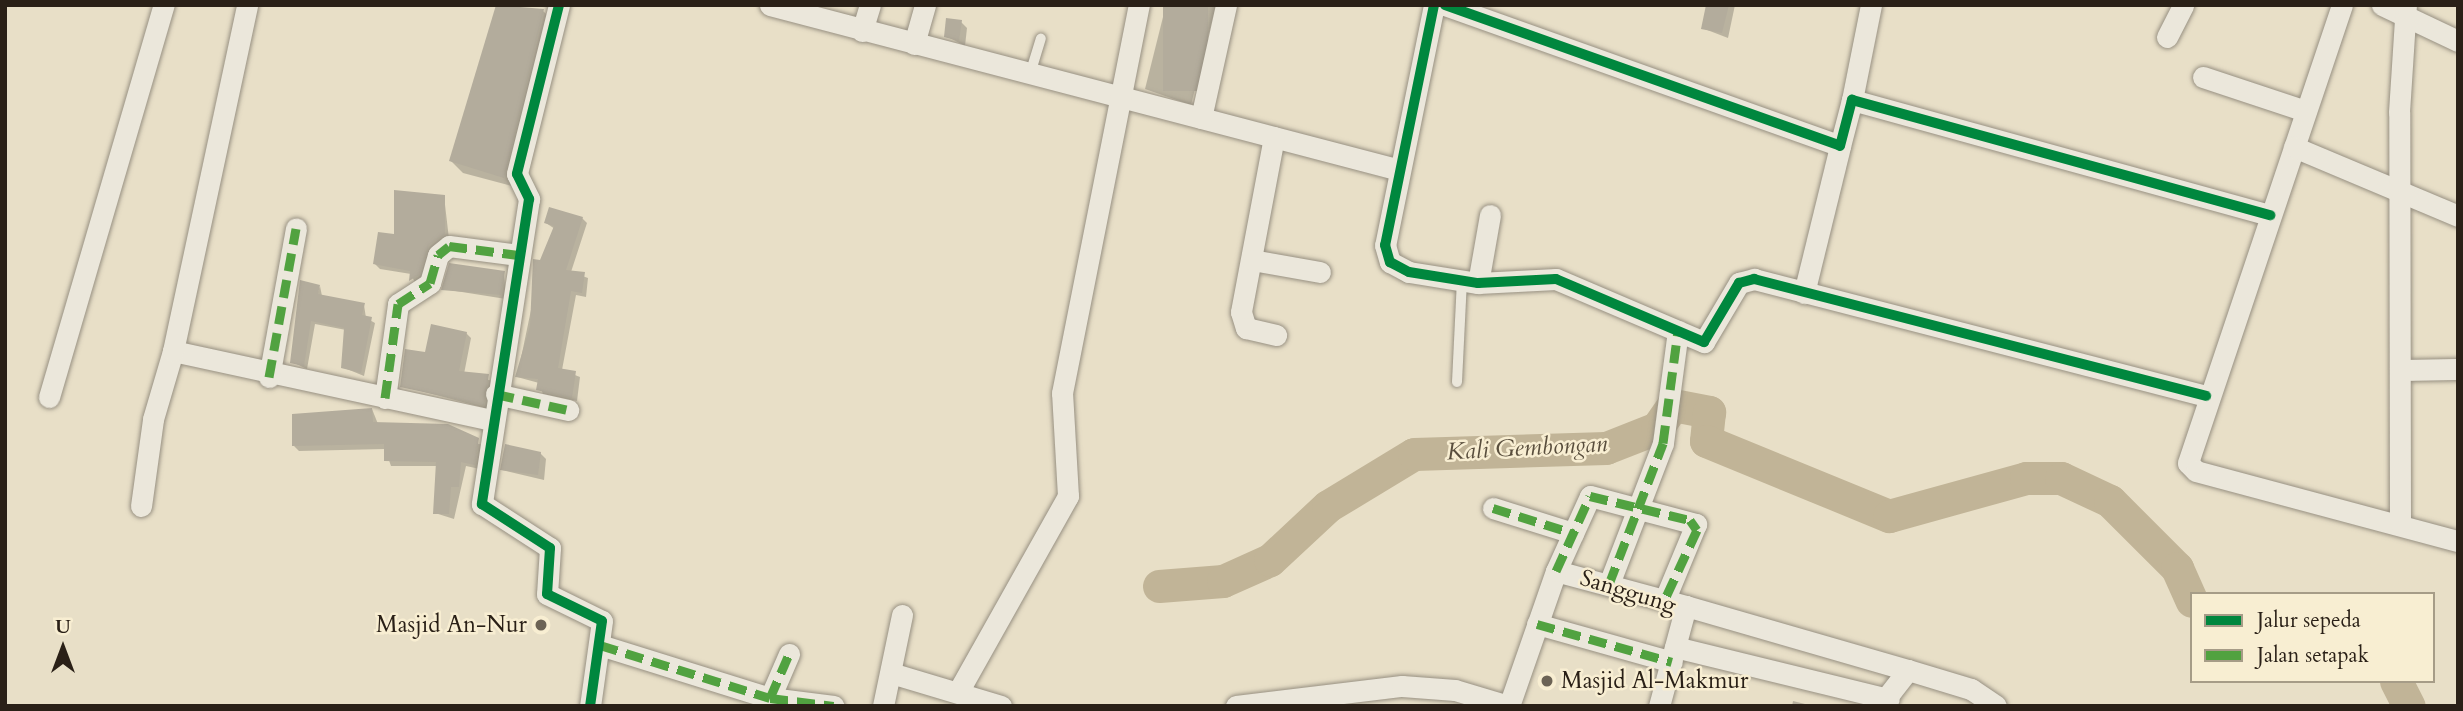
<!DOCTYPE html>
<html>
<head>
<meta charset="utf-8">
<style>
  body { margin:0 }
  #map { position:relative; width:2463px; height:711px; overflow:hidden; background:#e8dfc7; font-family:Cardo,serif }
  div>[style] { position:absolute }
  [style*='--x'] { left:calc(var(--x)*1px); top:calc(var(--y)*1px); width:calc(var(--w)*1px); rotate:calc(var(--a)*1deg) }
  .shadow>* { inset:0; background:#0003 }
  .river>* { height:33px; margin:-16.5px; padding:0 16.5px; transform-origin:16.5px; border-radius:16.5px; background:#c1b497 }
  .building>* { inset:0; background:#b3ac9c; transform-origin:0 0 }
  .roads { filter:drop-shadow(0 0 2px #979082) drop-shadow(0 0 2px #979082) }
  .lane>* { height:10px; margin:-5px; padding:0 5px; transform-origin:5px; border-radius:5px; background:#ebe7db }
  .street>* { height:21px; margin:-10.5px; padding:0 10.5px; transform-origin:10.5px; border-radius:10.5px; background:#ebe7db }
  .quiet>* { height:9px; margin-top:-4.5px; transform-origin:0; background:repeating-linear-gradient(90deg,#51a240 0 18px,transparent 0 27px) }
  .cycleway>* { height:10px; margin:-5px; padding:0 5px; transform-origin:5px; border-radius:5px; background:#00873e }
  .dots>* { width:19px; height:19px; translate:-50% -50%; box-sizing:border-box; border:4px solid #f8eed2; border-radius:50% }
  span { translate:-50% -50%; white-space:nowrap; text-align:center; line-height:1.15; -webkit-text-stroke:5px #f8eed2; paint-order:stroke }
  .street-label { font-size:23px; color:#2a2017 }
  .poi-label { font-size:23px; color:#2a2017 }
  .right { translate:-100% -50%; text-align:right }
  .left { translate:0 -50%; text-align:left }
  .water-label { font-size:24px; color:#594e3d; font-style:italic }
  .frame { position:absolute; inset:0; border:7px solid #2a2017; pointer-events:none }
  .legend { position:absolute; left:2190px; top:592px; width:245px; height:91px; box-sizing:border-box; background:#f8eed2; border:2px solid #a69c87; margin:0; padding:9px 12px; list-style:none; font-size:21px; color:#2a2017 }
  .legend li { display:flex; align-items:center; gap:14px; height:35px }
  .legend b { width:35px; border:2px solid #a69c87 }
  .north { position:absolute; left:28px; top:613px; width:70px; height:70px; -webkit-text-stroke:5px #f8eed2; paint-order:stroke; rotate:0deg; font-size:19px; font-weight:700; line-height:28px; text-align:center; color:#2a2017 }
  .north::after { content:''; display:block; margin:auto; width:24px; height:32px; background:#2a2017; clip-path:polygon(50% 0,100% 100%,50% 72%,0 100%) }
</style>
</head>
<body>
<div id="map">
  <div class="shadow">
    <i style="clip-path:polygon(498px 5px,543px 11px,556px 23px,516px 187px,463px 173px,451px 161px)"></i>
    <i style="clip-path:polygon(1166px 5px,1216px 5px,1191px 105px,1145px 89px)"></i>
    <i style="clip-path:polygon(1708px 5px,1735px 5px,1728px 38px,1702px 28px)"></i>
    <i style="clip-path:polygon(961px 22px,967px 28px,965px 46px,946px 36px)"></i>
    <i style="clip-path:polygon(444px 196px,449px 239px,424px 280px,416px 285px,411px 274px,380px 269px,375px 264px,396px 236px)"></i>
    <i style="clip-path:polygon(582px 218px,587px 223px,571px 272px,588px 278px,586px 297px,576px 295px,562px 370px,580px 377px,577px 401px,543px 394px,539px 383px,517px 377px,541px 262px,555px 229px,546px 223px)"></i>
    <i style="clip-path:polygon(504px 273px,506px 299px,443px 289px)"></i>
    <i style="clip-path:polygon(320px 286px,322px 296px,364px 305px,366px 318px,375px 323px,364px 376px,342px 367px,346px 330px,315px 324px,307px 369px,292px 362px)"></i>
    <i style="clip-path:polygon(466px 333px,471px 338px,464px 374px,493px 381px,489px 409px,402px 386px)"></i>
    <i style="clip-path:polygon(372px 409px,378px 424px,484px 445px,480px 469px,466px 466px,454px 519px,435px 513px,437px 466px,391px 466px,385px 449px,299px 451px,294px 446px)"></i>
    <i style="clip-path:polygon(540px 453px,546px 459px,544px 480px,502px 470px)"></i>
    <i style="clip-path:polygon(1793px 701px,1813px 706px,1792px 706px)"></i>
  </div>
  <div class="river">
    <i style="--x:1159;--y:586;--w:64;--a:-4.5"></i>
    <i style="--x:1223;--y:581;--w:51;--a:-24.1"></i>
    <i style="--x:1270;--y:560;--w:79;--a:-43"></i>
    <i style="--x:1328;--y:506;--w:100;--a:-31.2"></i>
    <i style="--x:1414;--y:454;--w:192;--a:-1.8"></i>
    <i style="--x:1606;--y:448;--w:55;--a:-21.4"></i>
    <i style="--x:1657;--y:428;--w:28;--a:-55"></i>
    <i style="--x:1673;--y:405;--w:37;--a:11"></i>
    <i style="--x:1709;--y:412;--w:29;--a:96"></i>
    <i style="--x:1706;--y:441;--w:198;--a:22.3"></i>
    <i style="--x:1889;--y:516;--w:142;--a:-15.5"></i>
    <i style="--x:2026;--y:478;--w:35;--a:0"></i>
    <i style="--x:2061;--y:478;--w:54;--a:25.1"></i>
    <i style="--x:2110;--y:501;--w:95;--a:45"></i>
    <i style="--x:2177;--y:568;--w:36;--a:66"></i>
    <i style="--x:2396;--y:681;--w:28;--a:63"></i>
  </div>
  <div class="building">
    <i style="clip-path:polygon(496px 5px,544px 9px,504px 178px,449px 161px)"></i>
    <i style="left:1163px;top:5px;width:45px;height:86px"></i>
    <i style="clip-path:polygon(1706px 5px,1729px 5px,1722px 33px,1701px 29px)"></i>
    <i style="clip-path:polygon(946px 18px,962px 20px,959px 41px,944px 37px)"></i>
    <i style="clip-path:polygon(394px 190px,445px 195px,445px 234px,429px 245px,419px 275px,409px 281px,410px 271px,373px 264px,378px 232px,394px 234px)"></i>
    <i style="clip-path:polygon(549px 207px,583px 217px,566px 270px,585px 272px,582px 293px,571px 291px,558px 368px,576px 371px,572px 398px,536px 390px,538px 379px,515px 377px,530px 326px,533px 259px,540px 260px,554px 226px,544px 223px)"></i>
    <i style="clip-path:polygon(449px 263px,505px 271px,501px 295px,441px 290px)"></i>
    <i style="clip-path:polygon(300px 280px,320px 285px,318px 294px,365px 303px,362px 315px,372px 317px,361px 373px,341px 368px,344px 328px,311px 321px,304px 366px,290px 363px)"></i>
    <i style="clip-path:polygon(431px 324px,467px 332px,459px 371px,489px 374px,484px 405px,400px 387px,405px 349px,425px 352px)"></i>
    <i style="clip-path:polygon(372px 408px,373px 422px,448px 424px,479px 438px,475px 465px,461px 462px,459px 487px,451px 487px,449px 514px,433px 514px,436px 462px,384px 461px,384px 444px,292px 446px,292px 414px)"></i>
    <i style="clip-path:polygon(505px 444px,541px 452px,538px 475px,500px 470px)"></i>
  </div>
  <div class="roads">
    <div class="lane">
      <i style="--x:1030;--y:74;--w:37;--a:-73"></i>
      <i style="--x:1457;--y:382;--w:101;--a:-87.2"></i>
    </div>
    <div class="street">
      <i style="--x:559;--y:5;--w:174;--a:104"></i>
      <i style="--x:517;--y:174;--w:28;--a:64"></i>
      <i style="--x:529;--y:199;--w:309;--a:98.8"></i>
      <i style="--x:482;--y:504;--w:81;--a:32.9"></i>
      <i style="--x:550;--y:548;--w:46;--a:93.7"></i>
      <i style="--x:547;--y:594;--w:61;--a:26.1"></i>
      <i style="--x:602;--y:621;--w:86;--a:98"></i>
      <i style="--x:770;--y:5;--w:651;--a:14.68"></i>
      <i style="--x:1434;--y:5;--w:245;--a:101.5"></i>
      <i style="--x:1385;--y:245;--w:18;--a:74"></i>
      <i style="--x:1390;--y:262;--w:21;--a:28"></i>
      <i style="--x:1409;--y:272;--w:70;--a:9.1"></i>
      <i style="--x:1478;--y:283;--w:78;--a:-2.9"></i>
      <i style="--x:1556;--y:279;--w:161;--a:23.1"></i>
      <i style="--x:1704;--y:342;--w:69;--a:-59.3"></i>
      <i style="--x:1739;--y:283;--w:16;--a:-15"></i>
      <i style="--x:1754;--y:279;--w:467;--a:14.5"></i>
      <i style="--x:1445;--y:5;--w:419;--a:19.6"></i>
      <i style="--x:1840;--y:146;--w:48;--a:-75.4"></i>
      <i style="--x:1852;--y:100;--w:434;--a:15.4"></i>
      <i style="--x:2342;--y:5;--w:483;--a:108.6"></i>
      <i style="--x:2188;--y:463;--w:11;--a:45"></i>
      <i style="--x:2196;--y:471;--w:271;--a:15"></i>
      <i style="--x:2382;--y:5;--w:84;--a:25.3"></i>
      <i style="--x:862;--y:31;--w:27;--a:-73"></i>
      <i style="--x:2167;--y:37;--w:36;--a:-63"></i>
      <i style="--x:914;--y:44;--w:41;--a:-74.2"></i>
      <i style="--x:2203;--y:77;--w:108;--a:18.3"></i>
      <i style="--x:1852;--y:100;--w:97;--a:-78.7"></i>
      <i style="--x:1201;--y:118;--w:116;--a:-77.5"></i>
      <i style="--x:1274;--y:137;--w:178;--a:100.7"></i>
      <i style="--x:1241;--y:312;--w:17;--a:73"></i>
      <i style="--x:1246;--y:328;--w:31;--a:13"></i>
      <i style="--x:2294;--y:147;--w:178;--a:22.8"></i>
      <i style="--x:1252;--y:260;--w:69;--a:10"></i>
      <i style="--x:1478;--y:283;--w:69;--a:-80"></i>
      <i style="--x:1804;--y:293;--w:151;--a:-76.2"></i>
      <i style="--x:173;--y:351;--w:326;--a:12.2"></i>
      <i style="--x:2400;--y:370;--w:58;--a:-1"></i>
      <i style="--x:269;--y:377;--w:151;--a:-79.7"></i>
      <i style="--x:496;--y:394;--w:74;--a:12.5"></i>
      <i style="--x:49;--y:397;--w:409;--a:-73.7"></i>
      <i style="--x:385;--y:398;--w:95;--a:-82.1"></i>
      <i style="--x:398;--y:304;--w:38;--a:-33"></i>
      <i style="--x:430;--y:283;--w:29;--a:-74"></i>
      <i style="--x:438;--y:255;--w:14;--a:-39"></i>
      <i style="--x:449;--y:246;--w:70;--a:7.4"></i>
      <i style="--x:141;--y:506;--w:88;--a:-82.1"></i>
      <i style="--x:153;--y:419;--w:71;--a:-73.6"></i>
      <i style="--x:173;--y:351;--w:354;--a:-77.9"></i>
      <i style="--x:1493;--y:508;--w:84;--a:17.4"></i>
      <i style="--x:2400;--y:522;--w:410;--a:-90.1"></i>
      <i style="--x:2399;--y:112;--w:107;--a:-86.3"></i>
      <i style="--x:1556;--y:571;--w:135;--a:15.1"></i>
      <i style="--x:1686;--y:606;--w:104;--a:105.1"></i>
      <i style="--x:1609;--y:584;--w:151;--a:-69"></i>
      <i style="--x:1663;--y:443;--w:113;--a:-82.4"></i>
      <i style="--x:1686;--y:606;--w:231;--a:16.1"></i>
      <i style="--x:1908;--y:670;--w:46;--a:127.9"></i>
      <i style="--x:1537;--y:624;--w:140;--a:15.7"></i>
      <i style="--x:600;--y:645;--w:178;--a:17.3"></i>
      <i style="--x:770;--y:698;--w:48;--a:-66.6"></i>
      <i style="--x:1675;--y:647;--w:220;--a:13.7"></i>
      <i style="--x:1908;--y:670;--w:66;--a:16.8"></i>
      <i style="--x:1971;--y:689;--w:30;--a:34"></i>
      <i style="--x:891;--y:673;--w:115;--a:16.7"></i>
      <i style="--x:958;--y:692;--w:225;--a:-60.7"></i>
      <i style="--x:1068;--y:496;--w:103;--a:-93.3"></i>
      <i style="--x:1062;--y:393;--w:396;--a:-78.8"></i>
      <i style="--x:770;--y:698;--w:64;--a:7.1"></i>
      <i style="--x:883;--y:706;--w:93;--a:-78.2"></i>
      <i style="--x:1236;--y:706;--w:167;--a:-6.9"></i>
      <i style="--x:1402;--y:686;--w:53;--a:4.3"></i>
      <i style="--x:1455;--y:690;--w:55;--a:16.8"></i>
      <i style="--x:1509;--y:706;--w:143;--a:-70.8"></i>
      <i style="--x:1556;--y:571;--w:82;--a:-65.6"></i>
      <i style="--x:1590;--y:496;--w:110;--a:14.8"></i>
      <i style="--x:1696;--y:524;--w:81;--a:112.5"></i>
    </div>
  </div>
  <div class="quiet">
    <i style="--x:269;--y:377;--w:151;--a:-79.7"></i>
    <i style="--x:496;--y:394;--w:74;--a:12.5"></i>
    <i style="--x:385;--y:398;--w:95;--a:-82.1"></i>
    <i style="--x:398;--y:304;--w:38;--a:-33"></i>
    <i style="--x:430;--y:283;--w:29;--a:-74"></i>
    <i style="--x:438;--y:255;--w:14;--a:-39"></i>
    <i style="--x:449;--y:246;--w:70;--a:7.4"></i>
    <i style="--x:1493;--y:508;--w:84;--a:17.4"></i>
    <i style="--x:1556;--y:571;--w:82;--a:-65.6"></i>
    <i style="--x:1590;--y:496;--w:103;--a:13.5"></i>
    <i style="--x:1690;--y:520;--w:12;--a:55"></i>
    <i style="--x:1697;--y:530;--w:76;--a:114.9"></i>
    <i style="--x:1609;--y:584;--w:151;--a:-69"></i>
    <i style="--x:1663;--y:443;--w:113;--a:-82.4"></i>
    <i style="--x:1537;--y:624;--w:140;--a:15.7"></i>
    <i style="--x:600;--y:645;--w:178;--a:17.3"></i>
    <i style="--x:770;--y:698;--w:48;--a:-66.6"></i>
    <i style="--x:770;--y:698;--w:64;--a:7.1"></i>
  </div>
  <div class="cycleway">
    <i style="--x:559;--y:5;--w:174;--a:104"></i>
    <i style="--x:517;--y:174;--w:28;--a:64"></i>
    <i style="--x:529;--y:199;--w:309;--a:98.8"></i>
    <i style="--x:482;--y:504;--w:81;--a:32.9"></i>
    <i style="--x:550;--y:548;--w:46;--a:93.7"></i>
    <i style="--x:547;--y:594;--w:61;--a:26.1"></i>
    <i style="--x:602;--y:621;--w:86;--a:98"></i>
    <i style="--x:1434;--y:5;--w:245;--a:101.5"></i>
    <i style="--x:1385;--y:245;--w:18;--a:74"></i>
    <i style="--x:1390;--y:262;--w:21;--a:28"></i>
    <i style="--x:1409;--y:272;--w:70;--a:9.1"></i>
    <i style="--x:1478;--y:283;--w:78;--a:-2.9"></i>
    <i style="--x:1556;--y:279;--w:161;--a:23.1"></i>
    <i style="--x:1704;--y:342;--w:69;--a:-59.3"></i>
    <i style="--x:1739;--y:283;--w:16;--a:-15"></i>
    <i style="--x:1754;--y:279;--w:467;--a:14.5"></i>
    <i style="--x:1445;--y:5;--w:419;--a:19.6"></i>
    <i style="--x:1840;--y:146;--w:48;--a:-75.4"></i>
    <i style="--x:1852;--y:100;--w:434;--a:15.4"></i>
  </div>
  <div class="dots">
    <i style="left:541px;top:625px;background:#6c6355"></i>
    <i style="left:1547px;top:681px;background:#6c6355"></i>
  </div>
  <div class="street-label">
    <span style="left:1628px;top:592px;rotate:17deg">Sanggung</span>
  </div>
  <div class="poi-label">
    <span class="right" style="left:527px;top:625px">Masjid An-Nur</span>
    <span class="left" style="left:1561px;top:681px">Masjid Al-Makmur</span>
  </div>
  <div class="water-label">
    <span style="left:1527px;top:448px;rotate:-3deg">Kali Gembongan</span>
  </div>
  <div class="frame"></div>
  <ul class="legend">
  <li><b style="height:9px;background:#00873e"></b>Jalur sepeda</li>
  <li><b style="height:9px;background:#51a240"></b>Jalan setapak</li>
  </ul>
  <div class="north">U</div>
</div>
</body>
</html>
